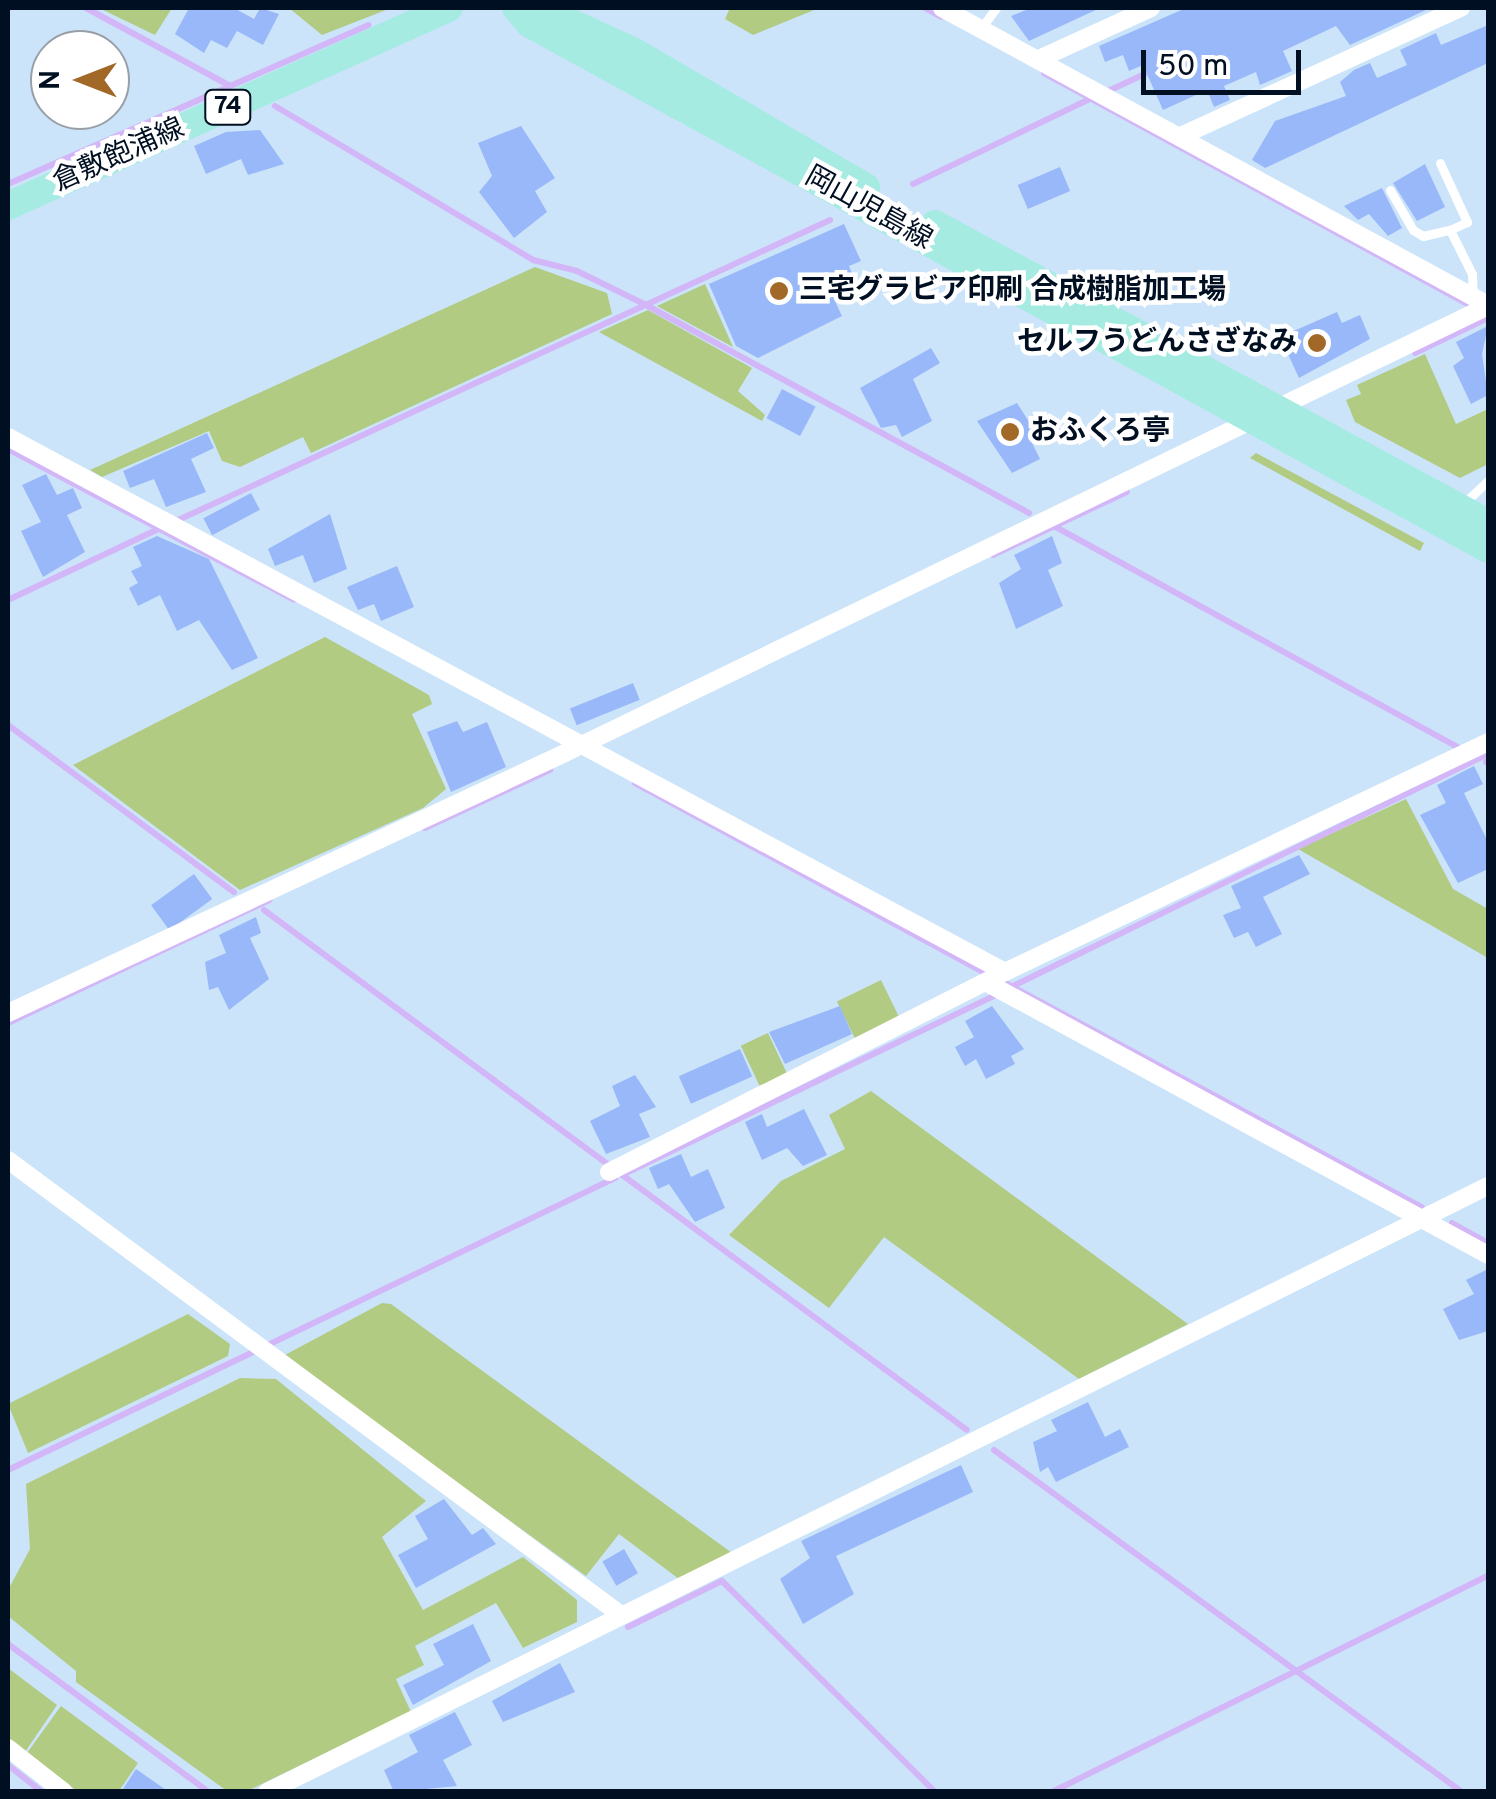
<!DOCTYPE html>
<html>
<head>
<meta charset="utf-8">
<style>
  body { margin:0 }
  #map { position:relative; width:1496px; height:1799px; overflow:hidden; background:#cbe4f9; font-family:Overpass,"Noto Sans JP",sans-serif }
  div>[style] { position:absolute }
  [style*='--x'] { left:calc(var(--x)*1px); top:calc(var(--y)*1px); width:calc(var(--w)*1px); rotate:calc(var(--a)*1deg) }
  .green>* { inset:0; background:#b1cb82; transform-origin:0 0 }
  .stream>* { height:6px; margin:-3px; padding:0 3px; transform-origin:3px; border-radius:3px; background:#d3b6f7 }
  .building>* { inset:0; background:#99b8f9; transform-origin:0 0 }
  .lane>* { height:9px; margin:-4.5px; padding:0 4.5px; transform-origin:4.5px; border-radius:4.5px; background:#fff }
  .street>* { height:18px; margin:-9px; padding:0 9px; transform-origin:9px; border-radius:9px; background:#fff }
  .primary>* { height:28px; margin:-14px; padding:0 14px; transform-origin:14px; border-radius:14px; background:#a5ebe2 }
  .dots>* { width:28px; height:28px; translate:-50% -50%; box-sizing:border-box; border:5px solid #fff; border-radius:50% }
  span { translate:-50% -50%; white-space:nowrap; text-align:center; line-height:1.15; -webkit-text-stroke:9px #fff; paint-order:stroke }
  .shield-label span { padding:2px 8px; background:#fff; border:2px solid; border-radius:8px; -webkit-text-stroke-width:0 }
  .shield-label { font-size:25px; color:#000f21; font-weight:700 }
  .street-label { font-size:28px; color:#000f21 }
  .poi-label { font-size:28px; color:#000f21; font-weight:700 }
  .left { translate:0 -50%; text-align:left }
  .right { translate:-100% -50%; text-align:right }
  .frame { position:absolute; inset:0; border:10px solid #000f21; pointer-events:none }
  .north { position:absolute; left:30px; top:30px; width:100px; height:100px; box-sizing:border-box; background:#fff; border:2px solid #999fa6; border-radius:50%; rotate:270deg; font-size:28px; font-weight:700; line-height:40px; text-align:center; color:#000f21 }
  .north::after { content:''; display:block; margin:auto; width:35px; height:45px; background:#a26828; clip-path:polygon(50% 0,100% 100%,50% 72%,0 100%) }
  .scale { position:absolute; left:1141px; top:50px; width:160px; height:45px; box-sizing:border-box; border:5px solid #000f21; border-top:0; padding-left:12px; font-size:30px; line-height:35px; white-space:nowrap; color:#000f21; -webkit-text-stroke:8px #fff; paint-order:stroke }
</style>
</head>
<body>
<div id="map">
  <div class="green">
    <i style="clip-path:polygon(99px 8px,172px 8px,155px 35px)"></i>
    <i style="clip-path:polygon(289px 8px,391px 8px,322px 35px)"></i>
    <i style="clip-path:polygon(730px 8px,819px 8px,753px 35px,725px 19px)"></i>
    <i style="clip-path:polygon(535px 267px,607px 293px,612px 314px,311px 453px,303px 437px,240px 467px,222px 461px,209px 431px,102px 477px,90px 470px)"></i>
    <i style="clip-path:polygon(705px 284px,733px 347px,657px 306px)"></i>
    <i style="clip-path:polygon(648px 310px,752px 368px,738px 391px,765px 415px,762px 421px,599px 332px)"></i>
    <i style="clip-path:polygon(1425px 354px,1456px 424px,1488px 409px,1488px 464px,1460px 478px,1355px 422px,1346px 400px,1361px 394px,1357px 385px)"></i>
    <i style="clip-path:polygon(1256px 453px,1424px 543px,1420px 551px,1250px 458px)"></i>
    <i style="clip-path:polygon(325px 637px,429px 695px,432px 704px,412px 714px,446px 789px,423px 808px,240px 890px,73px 765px)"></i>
    <i style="clip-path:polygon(1406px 799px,1453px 889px,1488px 909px,1488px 958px,1298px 849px)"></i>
    <i style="left:881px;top:980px;width:46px;height:49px;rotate:64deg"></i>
    <i style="left:768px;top:1033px;width:47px;height:30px;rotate:65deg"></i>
    <i style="clip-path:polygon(871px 1091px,1188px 1324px,1079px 1379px,884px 1237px,829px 1308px,729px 1235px,781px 1181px,845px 1149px,829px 1115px)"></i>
    <i style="clip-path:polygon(382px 1303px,391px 1304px,732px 1553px,679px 1579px,619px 1534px,586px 1576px,283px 1356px)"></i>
    <i style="clip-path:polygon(188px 1314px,230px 1344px,228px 1356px,28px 1453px,8px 1404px)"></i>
    <i style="clip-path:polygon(240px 1378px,276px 1379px,426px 1501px,382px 1537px,423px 1610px,523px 1557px,577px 1600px,577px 1622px,523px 1648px,496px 1603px,415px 1646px,424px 1665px,396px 1679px,411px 1712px,245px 1792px,227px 1791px,76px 1682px,76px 1671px,8px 1616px,8px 1590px,30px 1549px,26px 1484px)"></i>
    <i style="clip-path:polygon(8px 1668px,57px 1705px,25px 1752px,8px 1739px)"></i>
    <i style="clip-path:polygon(61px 1706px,138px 1763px,119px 1791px,77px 1791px,27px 1753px)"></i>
  </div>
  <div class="stream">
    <i style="--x:86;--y:8;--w:164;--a:28.4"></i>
    <i style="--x:925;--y:8;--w:18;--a:29"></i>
    <i style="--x:1044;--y:73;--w:481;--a:28.6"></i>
    <i style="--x:1104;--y:93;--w:52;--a:-25.1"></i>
    <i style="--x:275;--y:106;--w:300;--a:30.8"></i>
    <i style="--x:533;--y:260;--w:45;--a:14"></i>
    <i style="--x:577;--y:271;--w:77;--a:26.2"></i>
    <i style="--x:646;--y:305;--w:436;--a:28.5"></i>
    <i style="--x:8;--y:184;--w:394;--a:-23.8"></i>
    <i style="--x:913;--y:184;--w:199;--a:-25.7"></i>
    <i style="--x:1415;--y:353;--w:81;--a:-25.6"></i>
    <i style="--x:8;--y:449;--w:323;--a:27.8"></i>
    <i style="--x:176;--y:521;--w:720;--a:-24.71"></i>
    <i style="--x:1052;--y:525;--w:462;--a:28.7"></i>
    <i style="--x:993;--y:555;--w:148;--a:-25.2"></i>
    <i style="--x:8;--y:600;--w:168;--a:-25.3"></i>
    <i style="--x:8;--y:725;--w:281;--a:36.5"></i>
    <i style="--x:1486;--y:762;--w:2;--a:27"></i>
    <i style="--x:635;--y:783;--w:403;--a:28.5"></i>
    <i style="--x:425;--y:828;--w:138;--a:-24.9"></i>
    <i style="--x:264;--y:910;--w:874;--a:36.49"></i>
    <i style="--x:1000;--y:980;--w:479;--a:28.3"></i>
    <i style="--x:1009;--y:988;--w:533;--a:-26.04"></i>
    <i style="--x:8;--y:1023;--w:289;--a:-25.2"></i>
    <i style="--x:626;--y:1173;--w:413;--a:-25.7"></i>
    <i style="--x:1452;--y:1223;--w:41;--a:29.1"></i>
    <i style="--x:994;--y:1450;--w:580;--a:36.16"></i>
    <i style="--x:8;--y:1470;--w:674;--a:-25.69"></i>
    <i style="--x:628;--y:1627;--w:105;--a:-26.1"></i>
    <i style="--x:722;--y:1581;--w:300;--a:44.7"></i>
    <i style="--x:8;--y:1644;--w:250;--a:36.4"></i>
    <i style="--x:8;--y:1765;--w:43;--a:38.5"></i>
    <i style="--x:1052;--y:1792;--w:487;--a:-26.4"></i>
  </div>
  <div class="building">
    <i style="clip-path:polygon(189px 8px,234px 8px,254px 19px,260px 8px,279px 14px,263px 45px,237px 31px,227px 48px,211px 40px,204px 53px,175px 34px)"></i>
    <i style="clip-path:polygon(1031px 8px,1100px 8px,1029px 41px,1011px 16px)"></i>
    <i style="clip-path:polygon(1186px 8px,1425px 8px,1426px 10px,1350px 45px,1336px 26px,1283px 51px,1292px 71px,1260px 85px,1256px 72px,1224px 86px,1230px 100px,1214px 107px,1207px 90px,1163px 110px,1143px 65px,1129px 71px,1123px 55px,1105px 62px,1099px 46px)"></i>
    <i style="clip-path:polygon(1488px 25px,1488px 63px,1265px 168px,1252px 160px,1275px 121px,1346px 96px,1340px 82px,1354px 70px,1370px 63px,1377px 78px,1407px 65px,1400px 50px,1436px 33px,1441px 45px)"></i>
    <i style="clip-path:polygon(521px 126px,555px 178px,535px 191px,547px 212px,514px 238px,479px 192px,492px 176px,478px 143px)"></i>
    <i style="clip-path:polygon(260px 130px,284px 164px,248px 175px,241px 159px,206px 174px,194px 146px,226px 132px)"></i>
    <i style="clip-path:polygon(1425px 164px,1445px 207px,1417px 221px,1393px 183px)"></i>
    <i style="left:1060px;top:167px;width:26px;height:46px;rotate:67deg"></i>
    <i style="clip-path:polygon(1382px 188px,1402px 228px,1388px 236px,1369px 214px,1358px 220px,1344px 206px)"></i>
    <i style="clip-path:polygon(844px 224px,861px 261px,849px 266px,857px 286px,833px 297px,842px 316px,758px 358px,736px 346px,709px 284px)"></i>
    <i style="clip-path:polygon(1337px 312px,1342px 323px,1360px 315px,1370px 339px,1299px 378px,1280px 337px)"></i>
    <i style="clip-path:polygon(1488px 326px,1482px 354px,1488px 395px,1471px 404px,1453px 366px,1464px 358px,1456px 342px)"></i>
    <i style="clip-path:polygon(931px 348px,940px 363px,913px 379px,932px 421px,902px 437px,896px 425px,881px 428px,860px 388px)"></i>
    <i style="left:782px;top:389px;width:38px;height:33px;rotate:28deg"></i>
    <i style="clip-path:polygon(1017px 403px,1040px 439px,1032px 443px,1040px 459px,1012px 473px,977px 421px)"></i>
    <i style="clip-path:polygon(207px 433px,214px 448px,191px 459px,206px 492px,166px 507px,154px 479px,130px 488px,123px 471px)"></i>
    <i style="clip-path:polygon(46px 474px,57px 495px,73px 488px,82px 508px,67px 515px,85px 552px,43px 577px,21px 531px,41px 522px,22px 485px)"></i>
    <i style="left:251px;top:493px;width:19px;height:54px;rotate:62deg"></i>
    <i style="clip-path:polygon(330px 514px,347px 569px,314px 583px,303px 555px,275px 566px,268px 549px)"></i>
    <i style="clip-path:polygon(157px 536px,209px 559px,258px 658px,232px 670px,199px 620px,177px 631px,160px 595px,138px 606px,129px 588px,138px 583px,131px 571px,142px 566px,133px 547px)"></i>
    <i style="clip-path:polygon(1052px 536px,1062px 563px,1048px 570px,1063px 606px,1016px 629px,999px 583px,1021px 569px,1014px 555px)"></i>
    <i style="clip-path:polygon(397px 566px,414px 607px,381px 621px,374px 604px,358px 610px,347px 587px)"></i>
    <i style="left:633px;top:683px;width:18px;height:68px;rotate:68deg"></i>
    <i style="clip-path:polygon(457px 721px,463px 732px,487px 722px,506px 767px,451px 792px,427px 732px)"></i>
    <i style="clip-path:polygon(1474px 766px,1483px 784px,1464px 793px,1488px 842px,1488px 869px,1458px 883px,1420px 815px,1446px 803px,1437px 785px)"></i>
    <i style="clip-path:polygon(1299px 855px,1310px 874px,1263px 897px,1282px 934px,1256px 947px,1248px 932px,1234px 938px,1223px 915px,1241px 908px,1231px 886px)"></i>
    <i style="left:194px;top:874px;width:31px;height:53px;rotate:54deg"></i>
    <i style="clip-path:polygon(256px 917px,261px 933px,250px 938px,269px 979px,229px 1010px,218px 987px,209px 990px,205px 962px,226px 953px,219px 935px)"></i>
    <i style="clip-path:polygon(840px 1006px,852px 1034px,785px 1064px,769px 1032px)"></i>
    <i style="clip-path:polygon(992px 1006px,1024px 1049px,1011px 1056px,1015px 1064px,986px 1079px,976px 1059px,965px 1066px,955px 1047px,974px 1037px,965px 1021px)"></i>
    <i style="left:740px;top:1049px;width:30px;height:67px;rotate:66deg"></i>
    <i style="clip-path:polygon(635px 1075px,656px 1107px,639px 1114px,650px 1137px,606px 1154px,590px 1121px,620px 1106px,612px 1086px)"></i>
    <i style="clip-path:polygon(804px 1109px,827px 1155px,803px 1166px,787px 1148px,762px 1160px,745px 1122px,762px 1114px,767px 1127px)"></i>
    <i style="clip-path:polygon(681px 1154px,691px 1177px,708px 1169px,725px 1208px,695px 1222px,669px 1184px,658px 1189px,649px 1168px)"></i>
    <i style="clip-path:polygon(1488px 1269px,1488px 1331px,1459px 1340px,1443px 1309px,1474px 1294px,1466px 1280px)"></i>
    <i style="clip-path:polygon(1088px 1402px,1105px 1437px,1120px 1429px,1129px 1447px,1056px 1482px,1048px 1467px,1040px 1472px,1033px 1442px,1057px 1431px,1051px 1420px)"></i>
    <i style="clip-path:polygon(961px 1465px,973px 1492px,836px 1556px,854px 1594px,803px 1624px,780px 1579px,810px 1558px,801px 1541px)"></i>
    <i style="clip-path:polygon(444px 1499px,472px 1535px,483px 1528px,496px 1544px,416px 1588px,398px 1555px,428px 1539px,415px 1516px)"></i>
    <i style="left:624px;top:1549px;width:28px;height:25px;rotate:60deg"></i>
    <i style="clip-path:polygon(473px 1624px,491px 1661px,413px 1705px,403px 1685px,444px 1665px,433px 1644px)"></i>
    <i style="clip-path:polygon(560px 1663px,575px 1692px,503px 1722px,492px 1701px)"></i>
    <i style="clip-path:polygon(455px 1712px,472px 1745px,443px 1760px,457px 1786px,394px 1792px,384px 1770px,418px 1752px,409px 1735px)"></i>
    <i style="clip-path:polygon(136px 1769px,169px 1792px,121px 1792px)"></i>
  </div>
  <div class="lane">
    <i style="--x:981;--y:28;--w:25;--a:-53"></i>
    <i style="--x:1440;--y:163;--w:65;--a:65.4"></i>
    <i style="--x:1467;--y:222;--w:19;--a:155"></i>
    <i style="--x:1390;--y:190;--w:46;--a:60.1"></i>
    <i style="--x:1413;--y:230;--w:12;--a:31"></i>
    <i style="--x:1423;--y:236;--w:28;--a:-13"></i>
    <i style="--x:1450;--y:230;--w:49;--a:63.4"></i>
    <i style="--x:1472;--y:274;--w:23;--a:88"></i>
    <i style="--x:1463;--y:504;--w:34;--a:-43"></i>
  </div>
  <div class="street">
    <i style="--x:942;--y:8;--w:622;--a:28.54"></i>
    <i style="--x:1039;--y:59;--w:123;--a:-24.5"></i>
    <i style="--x:1183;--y:135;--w:306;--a:-24.6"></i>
    <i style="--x:8;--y:437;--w:1131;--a:28.22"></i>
    <i style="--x:991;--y:985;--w:566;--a:28.51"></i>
    <i style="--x:8;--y:1013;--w:615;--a:-25.02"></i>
    <i style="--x:565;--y:753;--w:1026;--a:-25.84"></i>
    <i style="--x:8;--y:1160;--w:763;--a:36.58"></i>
    <i style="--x:609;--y:1172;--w:444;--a:-26.8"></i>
    <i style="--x:1005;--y:972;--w:535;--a:-25.46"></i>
    <i style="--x:8;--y:1748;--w:71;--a:38.2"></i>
    <i style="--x:267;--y:1792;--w:1363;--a:-26.4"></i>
  </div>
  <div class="primary">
    <i style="--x:516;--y:8;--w:21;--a:49"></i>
    <i style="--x:530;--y:24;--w:1092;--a:28.72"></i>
    <i style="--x:539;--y:8;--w:103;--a:24.6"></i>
    <i style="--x:633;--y:51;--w:270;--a:30.3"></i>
    <i style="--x:8;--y:206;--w:483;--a:-24.2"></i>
    <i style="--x:935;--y:224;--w:629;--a:28.4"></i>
  </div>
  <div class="dots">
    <i style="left:779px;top:291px;background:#a26828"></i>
    <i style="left:1317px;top:343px;background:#a26828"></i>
    <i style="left:1010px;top:432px;background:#a26828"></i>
  </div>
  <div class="shield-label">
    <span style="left:228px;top:107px">74</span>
  </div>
  <div class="street-label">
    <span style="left:119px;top:156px;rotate:-24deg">倉敷飽浦線</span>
    <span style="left:868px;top:209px;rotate:29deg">岡山児島線</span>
  </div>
  <div class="poi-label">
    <span class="left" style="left:799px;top:291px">三宅グラビア印刷 合成樹脂加工場</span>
    <span class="right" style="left:1297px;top:343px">セルフうどんさざなみ</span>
    <span class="left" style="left:1030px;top:432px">おふくろ亭</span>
  </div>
  <div class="frame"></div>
  <div class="north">N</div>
  <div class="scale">50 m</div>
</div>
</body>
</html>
